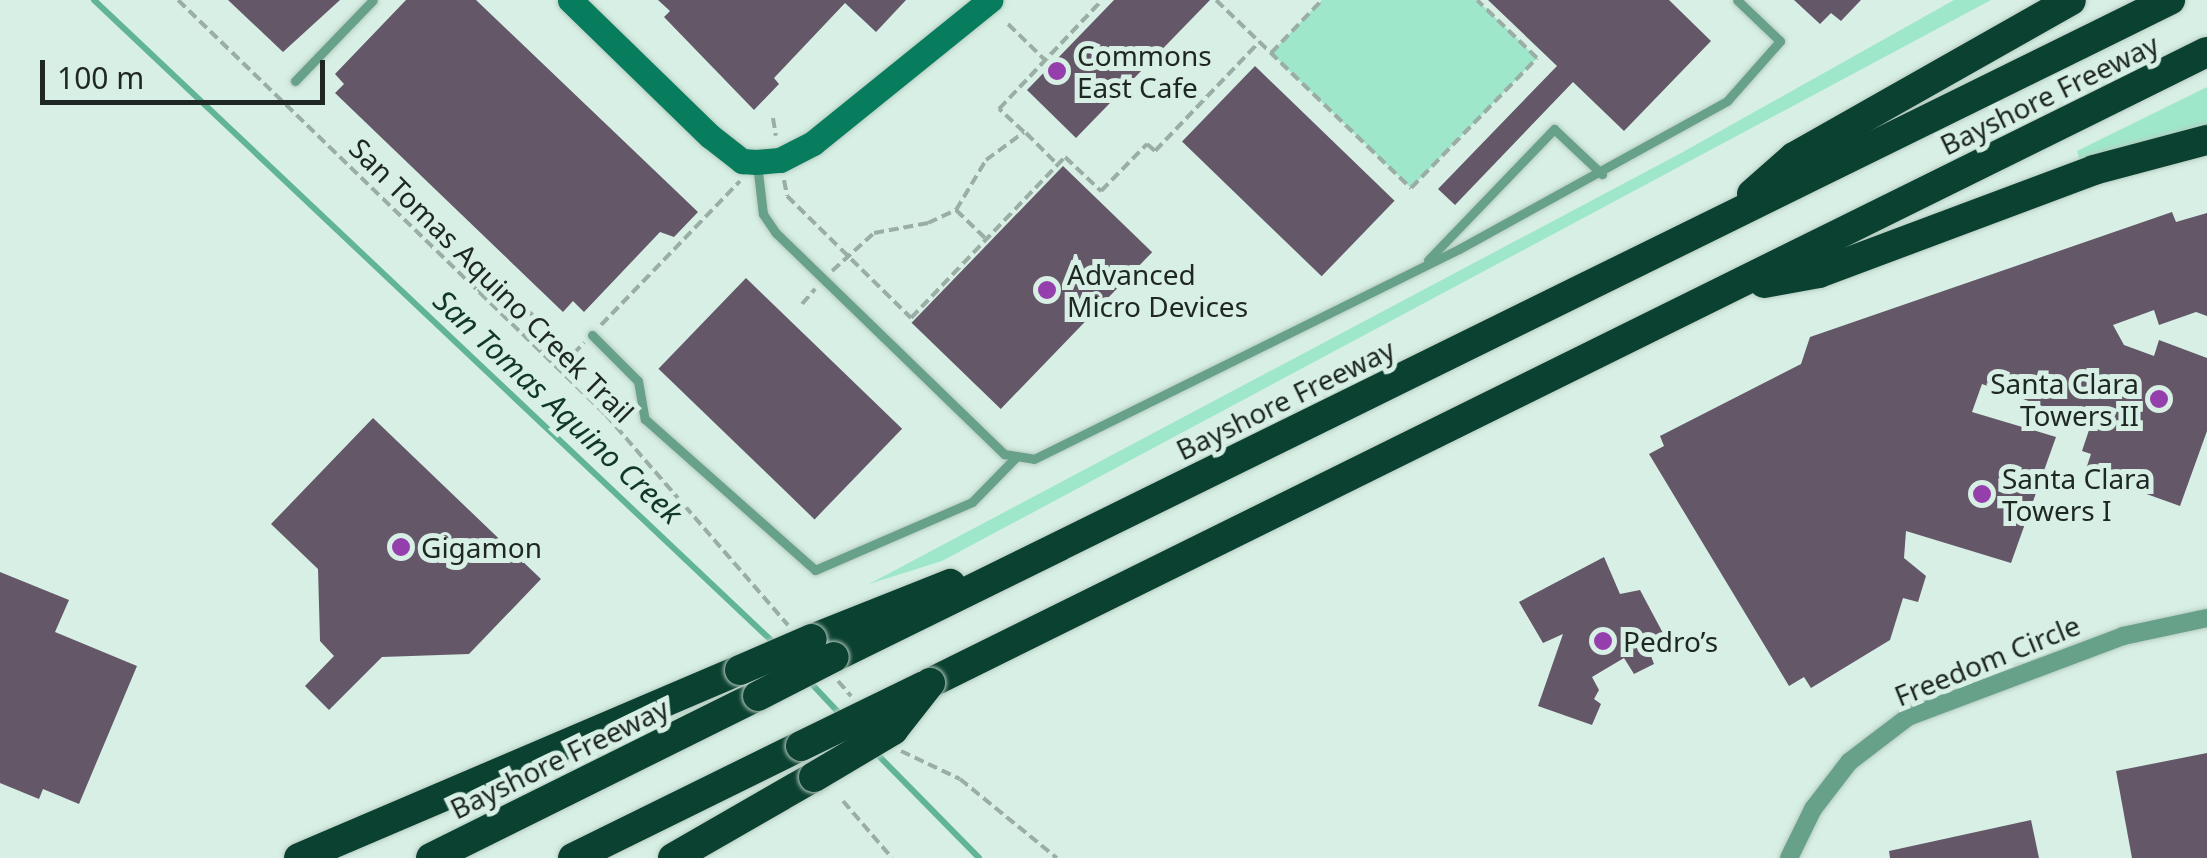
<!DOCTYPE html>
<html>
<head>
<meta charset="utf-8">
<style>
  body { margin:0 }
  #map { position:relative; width:2207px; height:858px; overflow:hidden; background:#d7efe4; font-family:"Noto Sans",sans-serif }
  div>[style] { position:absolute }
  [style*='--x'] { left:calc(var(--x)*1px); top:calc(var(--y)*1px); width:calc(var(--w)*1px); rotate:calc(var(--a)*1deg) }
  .green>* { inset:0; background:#9fe7ca }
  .stream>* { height:6px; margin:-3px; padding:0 3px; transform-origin:3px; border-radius:3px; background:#61b596 }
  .building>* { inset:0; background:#645868; transform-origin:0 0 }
  .path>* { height:4px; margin-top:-2px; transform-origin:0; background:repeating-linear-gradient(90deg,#9baea5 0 10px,transparent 0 15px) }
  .roads { filter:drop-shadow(0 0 2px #b6cbc1) drop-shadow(0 0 2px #b6cbc1) }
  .lane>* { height:9px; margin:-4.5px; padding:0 4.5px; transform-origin:4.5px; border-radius:4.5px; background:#67a18a }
  .street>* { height:18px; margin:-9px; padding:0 9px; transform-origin:9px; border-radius:9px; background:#67a18a }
  .secondary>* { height:25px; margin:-12.5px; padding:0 12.5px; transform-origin:12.5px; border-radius:12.5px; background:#077d5e }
  .highway>* { height:30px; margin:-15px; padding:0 15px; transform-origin:15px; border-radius:15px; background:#0b4130 }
  .bridges { filter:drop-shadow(0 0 2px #b6cbc1) drop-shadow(0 0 2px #b6cbc1) }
  .highway-bridge>* { height:30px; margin:-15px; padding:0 15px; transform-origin:15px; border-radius:15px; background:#0b4130 }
  .dots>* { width:28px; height:28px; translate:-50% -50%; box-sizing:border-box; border:5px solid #d7efe4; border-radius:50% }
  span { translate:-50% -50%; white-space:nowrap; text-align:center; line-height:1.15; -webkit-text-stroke:10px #d7efe4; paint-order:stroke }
  .poi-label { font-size:28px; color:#1e2723 }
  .left { translate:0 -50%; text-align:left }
  .right { translate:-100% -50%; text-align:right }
  .street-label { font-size:28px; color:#1e2723 }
  .water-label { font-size:30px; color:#10372a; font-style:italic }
  .scale { position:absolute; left:40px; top:60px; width:285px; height:45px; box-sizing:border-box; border:5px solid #1e2723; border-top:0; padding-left:12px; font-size:30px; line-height:35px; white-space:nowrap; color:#1e2723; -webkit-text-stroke:8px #d7efe4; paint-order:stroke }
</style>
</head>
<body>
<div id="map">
  <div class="green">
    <i style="clip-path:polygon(1322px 0,1477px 0,1537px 58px,1411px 188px,1271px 53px)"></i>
    <i style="clip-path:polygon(1954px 0,1991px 0,942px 561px,869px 584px,1683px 152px)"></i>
    <i style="clip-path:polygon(2207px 87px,2207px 125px,2079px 159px,2077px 151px)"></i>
  </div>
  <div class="stream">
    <i style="--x:94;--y:0;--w:939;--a:43.4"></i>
    <i style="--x:808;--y:680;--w:48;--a:46.7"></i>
    <i style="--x:873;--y:750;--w:151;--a:45.5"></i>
  </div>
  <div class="building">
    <i style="clip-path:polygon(228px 0,340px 0,283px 52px)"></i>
    <i style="clip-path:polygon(406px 0,476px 0,698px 212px,674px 237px,660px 232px,584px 312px,573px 301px,563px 312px,335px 93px,344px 84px,335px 74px)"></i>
    <i style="clip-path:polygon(658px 0,906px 0,876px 32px,845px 3px,774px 78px,779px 84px,754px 110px,664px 17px,670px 11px)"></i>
    <i style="clip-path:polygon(1114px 0,1210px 0,1076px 138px,1027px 90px)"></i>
    <i style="clip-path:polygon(1488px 0,1669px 0,1711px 41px,1624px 131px,1573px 82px,1455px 205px,1438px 189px,1557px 66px)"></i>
    <i style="clip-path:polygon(1794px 0,1861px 0,1841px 21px,1831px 13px,1820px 24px)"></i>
    <i style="left:1255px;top:66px;width:194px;height:105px;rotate:44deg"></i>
    <i style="left:1063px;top:166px;width:124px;height:218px;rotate:44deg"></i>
    <i style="clip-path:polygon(2172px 212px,2176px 222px,2207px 213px,2207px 316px,2196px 312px,2159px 325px,2154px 310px,2113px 325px,2124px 345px,2154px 356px,2159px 340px,2207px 358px,2207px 431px,2180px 506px,2085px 472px,2091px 454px,2082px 451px,2091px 424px,1982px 384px,1972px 412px,2056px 437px,2011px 563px,1906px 531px,1904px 558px,1926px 576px,1918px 602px,1903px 598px,1890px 640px,1811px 688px,1804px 677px,1789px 686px,1649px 454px,1664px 446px,1660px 436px,1801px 364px,1810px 337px)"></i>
    <i style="left:746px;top:278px;width:217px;height:126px;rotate:44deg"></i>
    <i style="clip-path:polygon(373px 418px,541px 579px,469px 654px,382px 657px,329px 710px,305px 686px,334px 656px,320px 641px,318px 569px,271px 524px)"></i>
    <i style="clip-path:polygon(1604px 557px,1620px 594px,1640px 590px,1664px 635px,1646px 643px,1654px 664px,1634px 674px,1624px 658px,1592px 677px,1599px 690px,1594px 699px,1601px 704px,1592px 725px,1538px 706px,1563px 634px,1543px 643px,1519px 602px)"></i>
    <i style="clip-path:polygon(0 572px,69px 600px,55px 632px,137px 666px,79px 804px,43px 789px,39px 799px,0 783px)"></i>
    <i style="clip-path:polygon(2207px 753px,2207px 858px,2132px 858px,2116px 771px)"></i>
    <i style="clip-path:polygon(2031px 820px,2039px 858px,1890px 858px,1889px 851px)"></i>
  </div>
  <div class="path">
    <i style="--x:178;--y:0;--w:596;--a:44.12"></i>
    <i style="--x:606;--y:415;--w:278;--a:49.1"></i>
    <i style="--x:1216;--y:0;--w:271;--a:44"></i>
    <i style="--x:1411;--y:188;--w:181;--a:-45.9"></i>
    <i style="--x:1537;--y:58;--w:83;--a:-136"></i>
    <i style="--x:1008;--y:24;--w:50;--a:44.2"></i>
    <i style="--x:1271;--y:53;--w:74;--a:-46.1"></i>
    <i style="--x:773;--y:118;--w:18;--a:81"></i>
    <i style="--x:1026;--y:133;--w:45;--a:45"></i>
    <i style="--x:784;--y:180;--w:16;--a:79"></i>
    <i style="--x:787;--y:196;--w:174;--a:44.5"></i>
    <i style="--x:911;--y:318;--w:223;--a:-46.3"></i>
    <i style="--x:1065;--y:157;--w:50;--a:43.4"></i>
    <i style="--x:1101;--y:191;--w:66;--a:-45.6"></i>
    <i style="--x:1147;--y:144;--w:11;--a:41"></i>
    <i style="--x:1155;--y:151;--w:151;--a:-46.3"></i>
    <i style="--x:956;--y:210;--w:40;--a:44"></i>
    <i style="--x:832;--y:271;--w:57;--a:-42.1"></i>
    <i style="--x:874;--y:233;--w:55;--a:-10.5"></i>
    <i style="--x:928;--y:223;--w:31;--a:-25"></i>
    <i style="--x:956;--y:210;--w:58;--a:-59"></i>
    <i style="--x:986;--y:160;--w:47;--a:-36.4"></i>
    <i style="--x:1024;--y:132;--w:34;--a:-137"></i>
    <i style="--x:999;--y:109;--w:150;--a:-46.6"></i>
    <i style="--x:478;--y:292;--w:21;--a:-45"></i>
    <i style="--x:493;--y:277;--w:111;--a:43.9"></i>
    <i style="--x:573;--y:354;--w:16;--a:-45"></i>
    <i style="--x:802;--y:304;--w:20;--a:-49"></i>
    <i style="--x:601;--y:325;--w:200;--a:-46"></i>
    <i style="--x:559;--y:369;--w:21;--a:-47"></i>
    <i style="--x:838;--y:681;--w:20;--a:49"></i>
    <i style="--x:901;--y:751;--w:65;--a:25.4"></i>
    <i style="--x:960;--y:779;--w:125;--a:39.2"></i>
    <i style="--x:843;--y:801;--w:75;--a:49.3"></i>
  </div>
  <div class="roads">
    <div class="lane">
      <i style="--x:295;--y:81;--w:112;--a:-46.1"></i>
      <i style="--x:757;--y:164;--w:50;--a:83.2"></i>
      <i style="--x:763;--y:214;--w:23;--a:56"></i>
      <i style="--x:776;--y:233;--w:318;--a:44.1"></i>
      <i style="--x:1004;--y:454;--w:30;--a:9"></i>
      <i style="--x:1034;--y:459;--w:474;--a:-26.3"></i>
      <i style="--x:1459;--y:249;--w:306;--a:-28.9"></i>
      <i style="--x:1727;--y:101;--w:80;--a:-48.5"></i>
      <i style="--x:1780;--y:41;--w:59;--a:-136.4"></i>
      <i style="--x:1428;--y:260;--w:182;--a:-46.1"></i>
      <i style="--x:1554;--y:129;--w:66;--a:43.2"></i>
      <i style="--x:592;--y:335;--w:65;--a:45"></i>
      <i style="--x:638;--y:381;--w:39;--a:80"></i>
      <i style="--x:645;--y:419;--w:227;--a:41.6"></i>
      <i style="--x:815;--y:570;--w:171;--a:-23.4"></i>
      <i style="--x:972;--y:502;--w:63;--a:-45.6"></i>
    </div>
    <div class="street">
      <i style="--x:1789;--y:858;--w:55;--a:-63.9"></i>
      <i style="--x:1813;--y:809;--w:59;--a:-52.5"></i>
      <i style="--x:1849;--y:762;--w:74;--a:-37.3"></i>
      <i style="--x:1908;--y:717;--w:230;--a:-20.6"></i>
      <i style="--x:2123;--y:636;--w:86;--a:-12.1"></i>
    </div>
    <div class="secondary">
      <i style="--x:570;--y:0;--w:195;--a:44.2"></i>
      <i style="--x:710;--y:136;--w:41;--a:38"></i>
      <i style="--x:742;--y:161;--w:14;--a:4"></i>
      <i style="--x:756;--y:162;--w:24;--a:-5"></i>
      <i style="--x:780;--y:160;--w:37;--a:-27"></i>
      <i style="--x:813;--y:143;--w:228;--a:-38.9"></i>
    </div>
    <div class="highway">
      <i style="--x:1752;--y:194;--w:56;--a:-41.4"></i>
      <i style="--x:1794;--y:157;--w:318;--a:-29.5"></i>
      <i style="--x:1764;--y:283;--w:56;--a:-10.3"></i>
      <i style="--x:1819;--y:273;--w:294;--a:-20.5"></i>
      <i style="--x:2094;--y:170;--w:117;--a:-14.9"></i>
      <i style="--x:812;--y:639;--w:149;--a:-21.7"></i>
      <i style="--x:834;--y:657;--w:1489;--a:-26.19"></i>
      <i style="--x:930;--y:683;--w:1424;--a:-26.3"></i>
      <i style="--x:299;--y:858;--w:479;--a:-23.1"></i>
      <i style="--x:431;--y:858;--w:365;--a:-26.4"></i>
      <i style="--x:573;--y:858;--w:254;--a:-26.2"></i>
      <i style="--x:673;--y:858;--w:163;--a:-29.9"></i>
    </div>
  </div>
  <div class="bridges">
    <div class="highway-bridge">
      <i style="--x:740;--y:670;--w:78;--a:-23.3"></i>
      <i style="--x:758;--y:696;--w:85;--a:-27.2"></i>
      <i style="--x:801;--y:746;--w:137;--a:-26"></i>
      <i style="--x:814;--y:777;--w:92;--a:-30.7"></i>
      <i style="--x:893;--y:730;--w:60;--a:-51.8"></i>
    </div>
  </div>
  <div class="dots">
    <i style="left:1057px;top:71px;background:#953fad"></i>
    <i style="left:1047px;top:290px;background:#953fad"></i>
    <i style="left:2159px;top:399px;background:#953fad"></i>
    <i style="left:1982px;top:494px;background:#953fad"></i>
    <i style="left:401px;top:547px;background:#953fad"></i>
    <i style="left:1603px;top:641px;background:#953fad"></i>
  </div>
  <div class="poi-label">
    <span class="left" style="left:1077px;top:71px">Commons<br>East Cafe</span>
    <span class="left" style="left:1067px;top:290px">Advanced<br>Micro Devices</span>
    <span class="right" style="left:2139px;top:399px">Santa Clara<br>Towers II</span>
    <span class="left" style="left:2002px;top:494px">Santa Clara<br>Towers I</span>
    <span class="left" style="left:421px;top:547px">Gigamon</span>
    <span class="left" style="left:1623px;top:641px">Pedro’s</span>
  </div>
  <div class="street-label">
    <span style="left:2049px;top:94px;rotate:-26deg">Bayshore Freeway</span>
    <span style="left:492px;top:280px;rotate:45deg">San Tomas Aquino Creek Trail</span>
    <span style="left:1285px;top:399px;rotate:-26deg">Bayshore Freeway</span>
    <span style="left:1987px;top:660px;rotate:-22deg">Freedom Circle</span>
    <span style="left:559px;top:758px;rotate:-26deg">Bayshore Freeway</span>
  </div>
  <div class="water-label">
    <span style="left:558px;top:407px;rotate:43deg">San Tomas Aquino Creek</span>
  </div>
  <div class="scale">100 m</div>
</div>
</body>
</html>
